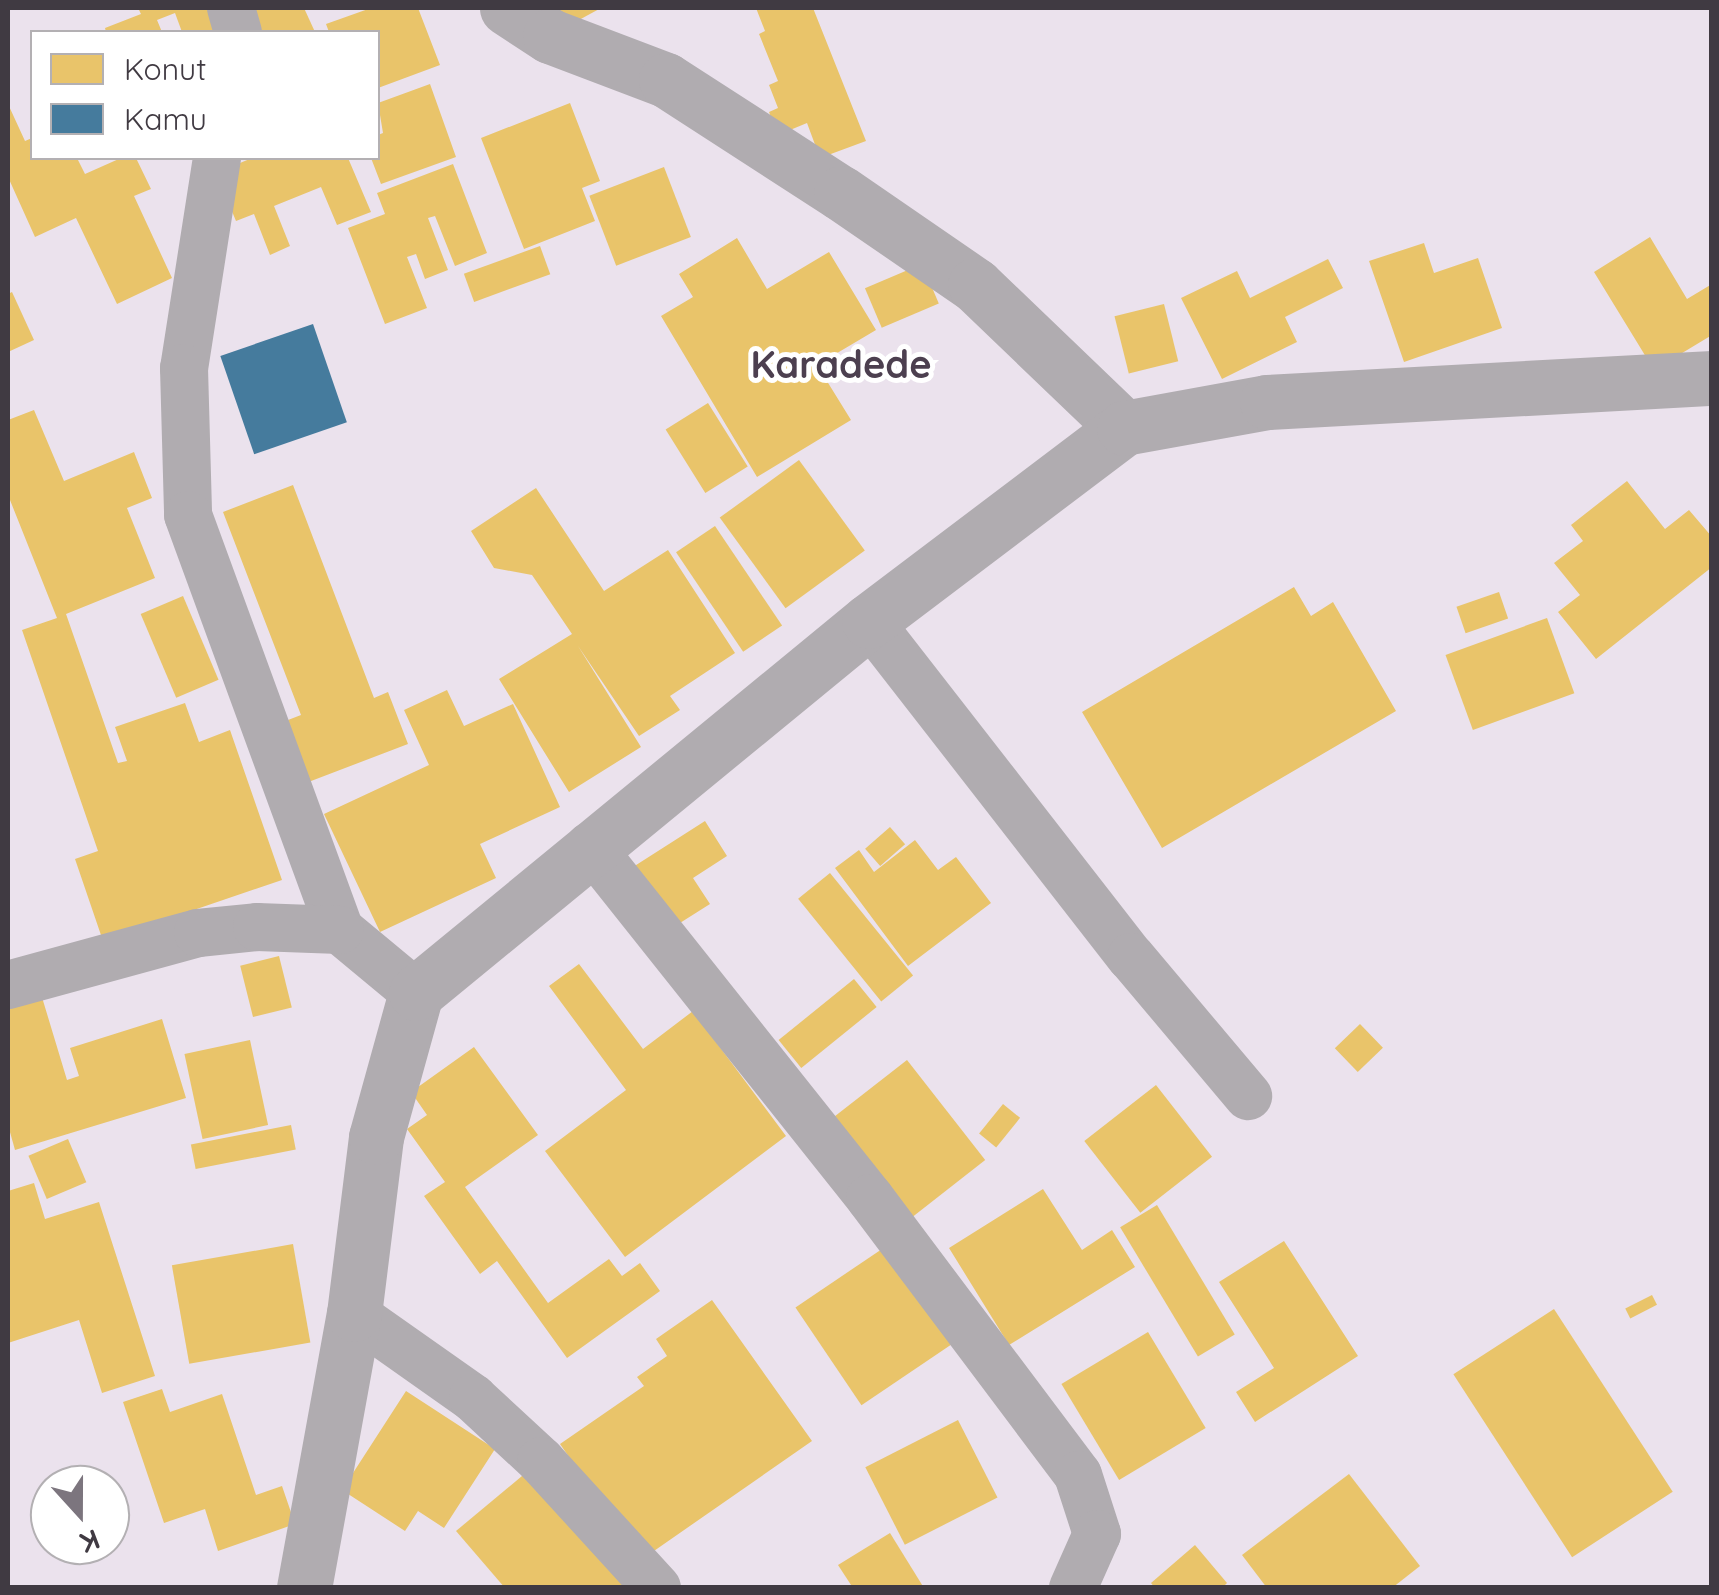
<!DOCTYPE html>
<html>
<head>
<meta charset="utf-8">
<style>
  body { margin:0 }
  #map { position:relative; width:1719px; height:1595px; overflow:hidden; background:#ebe2ed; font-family:Quicksand,sans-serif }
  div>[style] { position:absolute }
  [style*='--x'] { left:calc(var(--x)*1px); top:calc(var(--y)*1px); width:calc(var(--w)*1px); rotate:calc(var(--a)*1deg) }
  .homes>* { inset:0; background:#e9c46a; transform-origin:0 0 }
  .public>* { inset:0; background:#457b9d; transform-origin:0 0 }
  .minor>* { height:48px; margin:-24px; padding:0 24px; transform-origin:24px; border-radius:24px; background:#b0acb0 }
  .tertiary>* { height:55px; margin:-27.5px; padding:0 27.5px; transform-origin:27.5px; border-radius:27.5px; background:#b0acb0 }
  span { translate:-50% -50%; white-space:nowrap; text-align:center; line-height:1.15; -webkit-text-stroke:10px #fff; paint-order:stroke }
  .quarter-label { font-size:38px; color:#4c3f4f; font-weight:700 }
  .frame { position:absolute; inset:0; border:10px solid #403a42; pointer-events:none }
  .legend { position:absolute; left:30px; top:30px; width:350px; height:130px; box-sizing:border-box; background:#fff; border:2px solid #b3b0b3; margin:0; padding:12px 18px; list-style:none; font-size:30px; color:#403a42 }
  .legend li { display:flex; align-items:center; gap:20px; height:50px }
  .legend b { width:50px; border:2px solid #b3b0b3 }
  .north { position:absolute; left:30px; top:1465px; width:100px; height:100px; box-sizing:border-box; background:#fff; border:2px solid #b3b0b3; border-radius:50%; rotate:159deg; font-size:28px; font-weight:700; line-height:40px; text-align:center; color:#403a42 }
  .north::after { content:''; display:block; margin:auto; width:35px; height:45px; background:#7c757e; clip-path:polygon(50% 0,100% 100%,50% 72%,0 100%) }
</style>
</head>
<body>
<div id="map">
  <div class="homes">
    <i style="clip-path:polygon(138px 8px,222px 8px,229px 26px,211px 32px,182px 32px,175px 13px,157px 20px,162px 32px,106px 32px,105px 28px,141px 14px)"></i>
    <i style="clip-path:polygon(239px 8px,304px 8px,315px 32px,249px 32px)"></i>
    <i style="clip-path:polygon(371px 8px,418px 8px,440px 65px,378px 88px,378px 32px,329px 32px,326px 24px)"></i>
    <i style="clip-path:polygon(541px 8px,601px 8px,555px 33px)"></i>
    <i style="clip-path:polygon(756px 8px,813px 8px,866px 141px,820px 158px,807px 123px,778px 135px,769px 112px,778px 108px,769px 85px,778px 81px,759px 34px,765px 31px)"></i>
    <i style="clip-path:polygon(430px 84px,456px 157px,381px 184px,371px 158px,378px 158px,378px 135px,383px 133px,378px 103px)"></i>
    <i style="clip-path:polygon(570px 103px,600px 181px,582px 188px,595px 221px,524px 249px,481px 138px)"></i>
    <i style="clip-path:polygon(8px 104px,25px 141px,32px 138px,32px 158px,77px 158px,85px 174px,121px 158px,136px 158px,151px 189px,134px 196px,172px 278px,117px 304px,76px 218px,35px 237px,8px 177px)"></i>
    <i style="clip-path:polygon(252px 158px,348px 158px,371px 212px,337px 225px,321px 187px,274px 206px,290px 246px,270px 255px,254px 214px,236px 221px,216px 173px)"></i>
    <i style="clip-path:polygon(453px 164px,487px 253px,455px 266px,435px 216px,428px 218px,448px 270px,425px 279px,416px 254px,407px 257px,427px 308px,385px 324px,348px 228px,385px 214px,377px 193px)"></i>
    <i style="left:664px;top:167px;width:75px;height:80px;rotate:69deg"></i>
    <i style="clip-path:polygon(1650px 237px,1687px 299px,1712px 284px,1712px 335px,1654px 370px,1594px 272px)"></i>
    <i style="clip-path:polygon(737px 238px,767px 289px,829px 252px,876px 330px,817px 365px,851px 420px,757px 477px,661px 316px,693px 297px,679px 274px)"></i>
    <i style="clip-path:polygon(1424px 243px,1434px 273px,1478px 258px,1502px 328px,1404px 362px,1369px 261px)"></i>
    <i style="left:540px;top:246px;width:30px;height:81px;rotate:70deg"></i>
    <i style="clip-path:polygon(1328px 259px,1343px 288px,1285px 317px,1297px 342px,1222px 379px,1181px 298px,1237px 271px,1250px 298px)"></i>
    <i style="left:922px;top:264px;width:43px;height:62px;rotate:67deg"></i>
    <i style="clip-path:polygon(12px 292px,34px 340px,8px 352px,8px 294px)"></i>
    <i style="left:1164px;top:304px;width:59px;height:51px;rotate:76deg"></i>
    <i style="left:708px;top:403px;width:75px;height:50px;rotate:58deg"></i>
    <i style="clip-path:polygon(34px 410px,64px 481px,134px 452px,152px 498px,127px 508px,155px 578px,66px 614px,118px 763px,127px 761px,115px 727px,185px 703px,199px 742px,230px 730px,282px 880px,103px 941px,75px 859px,98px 851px,22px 630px,57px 618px,8px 495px,8px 420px)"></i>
    <i style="left:799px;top:460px;width:112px;height:98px;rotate:54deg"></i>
    <i style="clip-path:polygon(1627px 481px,1665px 529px,1689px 510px,1712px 537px,1712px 567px,1596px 659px,1558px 612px,1580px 595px,1554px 563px,1583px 541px,1571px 525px)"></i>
    <i style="clip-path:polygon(293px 485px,374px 698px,388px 692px,408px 744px,298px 786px,275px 725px,301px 715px,223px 512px)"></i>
    <i style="clip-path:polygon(536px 488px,604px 591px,668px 550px,735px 653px,670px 696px,680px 710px,639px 736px,578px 646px,641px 747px,569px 792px,499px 679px,572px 634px,532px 575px,494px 568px,471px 531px)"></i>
    <i style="left:715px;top:526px;width:120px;height:47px;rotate:56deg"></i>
    <i style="clip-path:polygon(1294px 587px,1311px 616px,1333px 602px,1396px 711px,1162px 848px,1082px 712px)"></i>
    <i style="left:1499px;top:592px;width:28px;height:45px;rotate:71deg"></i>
    <i style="left:183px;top:596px;width:91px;height:46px;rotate:67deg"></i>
    <i style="left:1547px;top:618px;width:80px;height:108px;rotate:70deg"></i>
    <i style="clip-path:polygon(447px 690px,464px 726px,513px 704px,560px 807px,480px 844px,496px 878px,380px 932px,324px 814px,429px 765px,404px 710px)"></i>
    <i style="clip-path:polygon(705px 821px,727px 856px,693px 878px,710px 904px,672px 928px,633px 867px)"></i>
    <i style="left:890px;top:827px;width:23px;height:33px;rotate:49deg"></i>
    <i style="clip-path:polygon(915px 840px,938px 870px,956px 857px,991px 903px,908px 966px,835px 868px,859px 850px,874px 872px)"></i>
    <i style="left:830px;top:873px;width:132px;height:41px;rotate:51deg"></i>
    <i style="left:279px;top:956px;width:53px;height:40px;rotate:76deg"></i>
    <i style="clip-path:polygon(579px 964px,643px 1049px,693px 1011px,786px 1136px,625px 1257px,545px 1151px,626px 1090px,549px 986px)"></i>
    <i style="left:854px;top:979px;width:36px;height:97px;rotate:51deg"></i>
    <i style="clip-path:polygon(38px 984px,67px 1080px,79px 1076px,70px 1048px,162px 1019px,186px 1098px,15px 1150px,8px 1125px,8px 993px)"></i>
    <i style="left:1360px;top:1024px;width:33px;height:35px;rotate:46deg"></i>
    <i style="left:250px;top:1040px;width:87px;height:67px;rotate:78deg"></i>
    <i style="clip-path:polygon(474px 1047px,538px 1135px,465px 1187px,548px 1303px,609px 1259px,622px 1276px,640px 1263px,660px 1291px,567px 1358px,497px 1261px,480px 1274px,424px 1196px,445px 1182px,407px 1129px,427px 1115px,411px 1092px)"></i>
    <i style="left:907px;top:1060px;width:127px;height:94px;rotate:52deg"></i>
    <i style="left:1156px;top:1085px;width:91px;height:91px;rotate:52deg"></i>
    <i style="left:1003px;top:1104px;width:22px;height:38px;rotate:39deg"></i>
    <i style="left:291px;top:1125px;width:25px;height:102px;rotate:79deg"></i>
    <i style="left:68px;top:1139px;width:47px;height:43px;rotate:67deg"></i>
    <i style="clip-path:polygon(34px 1183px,45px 1219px,99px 1202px,155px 1376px,102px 1393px,79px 1320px,8px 1343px,8px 1191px)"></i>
    <i style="clip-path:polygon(1043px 1189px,1082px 1250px,1112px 1230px,1135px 1267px,1009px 1345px,949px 1248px)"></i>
    <i style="left:1157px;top:1205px;width:151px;height:43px;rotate:59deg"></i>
    <i style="clip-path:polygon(1284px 1241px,1358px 1356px,1255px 1422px,1236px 1392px,1274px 1368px,1219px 1282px)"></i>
    <i style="left:293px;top:1244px;width:100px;height:123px;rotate:80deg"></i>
    <i style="left:885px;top:1247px;width:118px;height:108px;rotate:56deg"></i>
    <i style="left:1652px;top:1295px;width:11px;height:30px;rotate:63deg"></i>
    <i style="clip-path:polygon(712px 1300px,812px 1441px,641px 1560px,560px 1444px,644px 1386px,637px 1377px,667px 1356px,656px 1339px)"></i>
    <i style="left:1554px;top:1309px;width:218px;height:120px;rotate:57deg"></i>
    <i style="left:1148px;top:1332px;width:112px;height:101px;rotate:59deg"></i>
    <i style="clip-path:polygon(162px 1389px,170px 1412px,222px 1394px,256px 1495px,282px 1486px,295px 1524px,218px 1551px,205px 1509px,164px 1523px,123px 1402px)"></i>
    <i style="clip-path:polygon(406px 1391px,495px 1449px,444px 1528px,418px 1511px,405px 1531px,342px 1490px)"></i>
    <i style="left:958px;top:1420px;width:87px;height:104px;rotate:63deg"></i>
    <i style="clip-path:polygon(528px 1471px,628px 1588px,505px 1588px,456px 1531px)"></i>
    <i style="clip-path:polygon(1349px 1474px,1420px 1566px,1392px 1588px,1267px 1588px,1242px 1555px)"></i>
    <i style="clip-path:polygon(890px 1533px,924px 1588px,853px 1588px,838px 1565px)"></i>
    <i style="clip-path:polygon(1195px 1545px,1227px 1583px,1222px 1588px,1155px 1588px,1151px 1583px)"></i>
  </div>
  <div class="public">
    <i style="left:313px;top:324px;width:104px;height:98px;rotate:71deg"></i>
  </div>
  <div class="minor">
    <i style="--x:231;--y:8;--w:25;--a:74"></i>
    <i style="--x:217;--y:158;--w:213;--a:98.9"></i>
    <i style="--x:184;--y:368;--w:147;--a:88.4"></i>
    <i style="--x:188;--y:515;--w:442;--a:69.9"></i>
    <i style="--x:340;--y:930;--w:99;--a:39.7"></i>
    <i style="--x:869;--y:621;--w:426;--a:52.1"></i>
    <i style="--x:1131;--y:957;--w:182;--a:49.9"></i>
    <i style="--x:590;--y:846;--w:450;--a:51.5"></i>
    <i style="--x:870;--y:1198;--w:346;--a:53.1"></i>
    <i style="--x:1078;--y:1475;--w:62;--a:72.1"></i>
    <i style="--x:1097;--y:1534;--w:59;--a:114"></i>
    <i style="--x:8;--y:985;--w:197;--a:-15.3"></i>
    <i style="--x:198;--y:933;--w:59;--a:-5.8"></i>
    <i style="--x:257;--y:927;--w:83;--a:2.1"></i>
    <i style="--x:354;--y:1314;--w:146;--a:35.2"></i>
    <i style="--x:473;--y:1398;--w:93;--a:42.8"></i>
    <i style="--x:541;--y:1461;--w:172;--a:47.6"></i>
  </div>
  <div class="tertiary">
    <i style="--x:507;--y:8;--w:51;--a:33.1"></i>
    <i style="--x:550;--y:36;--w:124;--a:20.8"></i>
    <i style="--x:666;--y:80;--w:208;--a:32.9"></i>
    <i style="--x:841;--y:193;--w:163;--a:34.5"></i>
    <i style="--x:975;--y:285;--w:207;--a:43.8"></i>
    <i style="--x:304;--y:1588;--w:279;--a:-79.7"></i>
    <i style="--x:354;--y:1314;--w:178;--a:-82.9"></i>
    <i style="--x:376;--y:1137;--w:149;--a:-74.5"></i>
    <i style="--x:416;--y:993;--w:586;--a:-39.39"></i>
    <i style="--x:869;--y:621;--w:320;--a:-37.1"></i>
    <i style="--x:1124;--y:428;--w:145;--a:-10.3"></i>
    <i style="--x:1267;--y:402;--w:446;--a:-3.1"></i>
  </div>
  <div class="quarter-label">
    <span style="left:841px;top:365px">Karadede</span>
  </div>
  <div class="frame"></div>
  <ul class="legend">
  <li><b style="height:28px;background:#e9c46a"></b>Konut</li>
  <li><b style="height:28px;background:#457b9d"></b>Kamu</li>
  </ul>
  <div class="north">K</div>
</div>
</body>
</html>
